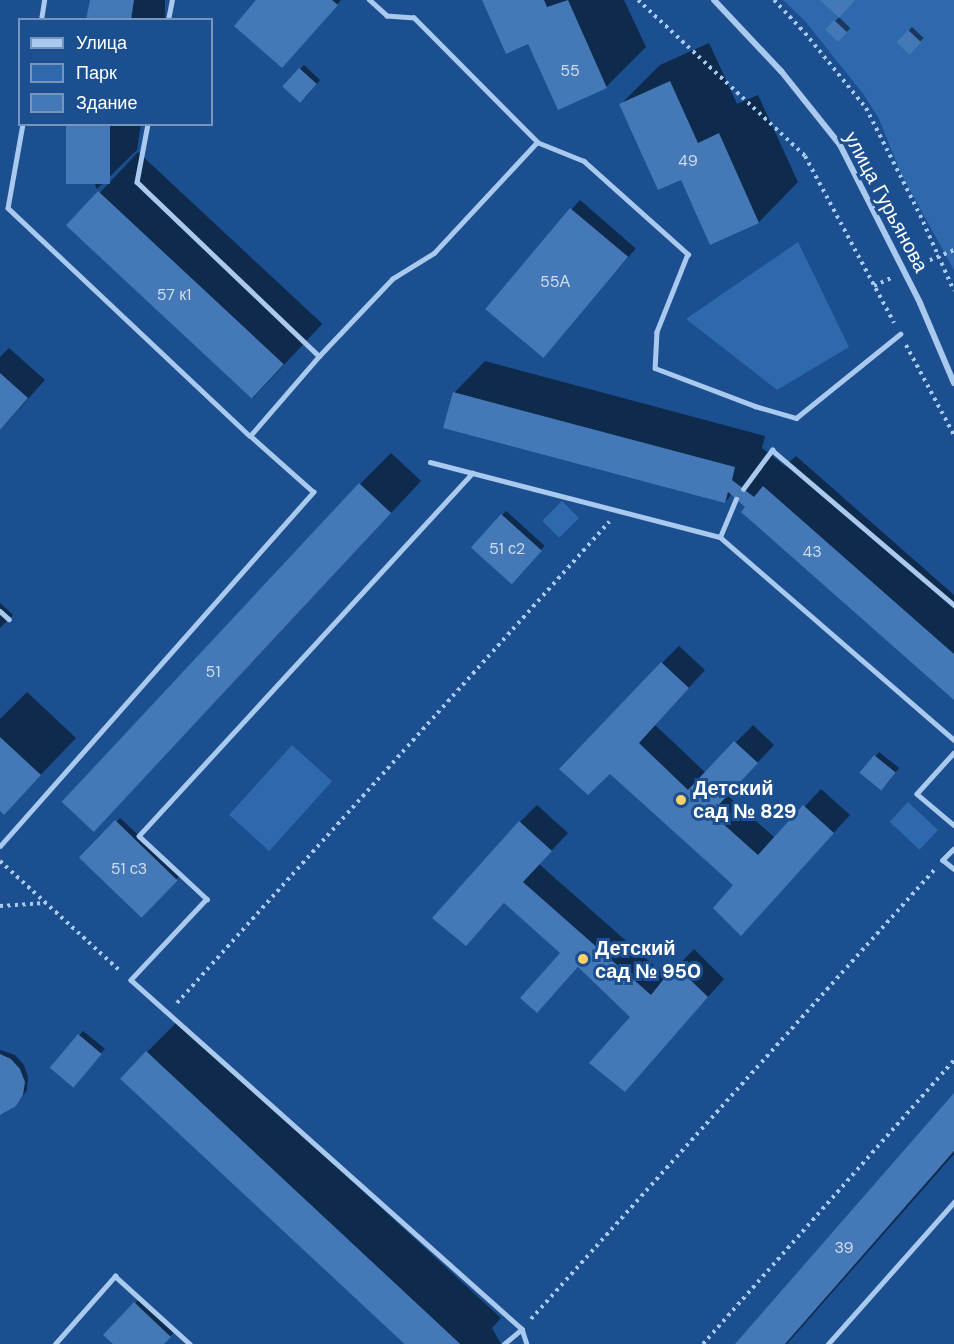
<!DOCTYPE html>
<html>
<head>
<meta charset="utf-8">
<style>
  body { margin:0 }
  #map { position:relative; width:954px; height:1344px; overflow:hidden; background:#1b4f8f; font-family:"DM Sans",sans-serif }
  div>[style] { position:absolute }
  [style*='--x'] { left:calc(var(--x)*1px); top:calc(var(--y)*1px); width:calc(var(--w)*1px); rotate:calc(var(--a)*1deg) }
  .green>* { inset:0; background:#2e69ad; transform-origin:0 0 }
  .shadow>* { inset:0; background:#0007; transform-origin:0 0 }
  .building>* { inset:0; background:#4478b7; transform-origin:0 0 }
  .path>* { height:4px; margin-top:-2px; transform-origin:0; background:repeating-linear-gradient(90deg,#a9c9ee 0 3px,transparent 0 7.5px) }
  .lane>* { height:4.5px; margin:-2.25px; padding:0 2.25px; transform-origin:2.25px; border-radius:2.25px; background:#a9c9ee }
  .street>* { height:6px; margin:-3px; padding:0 3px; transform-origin:3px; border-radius:3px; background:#a9c9ee }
  .dots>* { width:16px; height:16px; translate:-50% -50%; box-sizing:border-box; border:3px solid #1b4f8f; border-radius:50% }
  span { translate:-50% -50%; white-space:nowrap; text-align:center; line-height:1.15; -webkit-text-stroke:6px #1b4f8f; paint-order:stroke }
  .number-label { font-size:16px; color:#d0dded }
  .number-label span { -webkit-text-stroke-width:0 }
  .street-label { font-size:20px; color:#fff }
  .poi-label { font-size:20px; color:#fff; font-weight:700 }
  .left { translate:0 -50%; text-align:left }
  .legend { position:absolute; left:18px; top:18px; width:195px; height:108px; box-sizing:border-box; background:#1b4f8f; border:2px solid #7695bc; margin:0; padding:8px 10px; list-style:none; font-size:18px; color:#fff }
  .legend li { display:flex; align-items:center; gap:12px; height:30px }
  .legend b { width:30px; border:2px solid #7695bc }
</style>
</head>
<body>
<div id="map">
  <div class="green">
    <i style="clip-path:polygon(783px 0,954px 0,954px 270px,901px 174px,879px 119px,864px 95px,805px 21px)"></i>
    <i style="clip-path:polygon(798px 242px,849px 347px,777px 390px,686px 319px)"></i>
    <i style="left:562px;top:501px;width:24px;height:28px;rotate:45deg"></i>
    <i style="left:292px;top:745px;width:54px;height:94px;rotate:42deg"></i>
    <i style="left:908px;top:802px;width:41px;height:27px;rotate:43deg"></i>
  </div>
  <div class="shadow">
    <i style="left:91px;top:0;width:74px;height:20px"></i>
    <i style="clip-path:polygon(258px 0,341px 0,295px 53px)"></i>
    <i style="clip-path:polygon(484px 0,624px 0,646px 47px,606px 87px,559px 108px,529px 42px)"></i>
    <i style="left:839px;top:17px;width:16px;height:16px;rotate:45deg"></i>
    <i style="left:912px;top:27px;width:16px;height:21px;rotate:43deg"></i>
    <i style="clip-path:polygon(709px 43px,737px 104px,758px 95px,798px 182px,759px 222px,711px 243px,681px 178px,621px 104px,660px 65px)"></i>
    <i style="clip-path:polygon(304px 65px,320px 80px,305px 98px,284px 87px)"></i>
    <i style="clip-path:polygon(68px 124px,141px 124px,137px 150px,97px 189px)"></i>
    <i style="left:138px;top:152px;width:252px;height:101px;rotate:43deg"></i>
    <i style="left:580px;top:200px;width:74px;height:143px;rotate:41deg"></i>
    <i style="clip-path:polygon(9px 348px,45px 380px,0 430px,0 357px)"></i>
    <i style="clip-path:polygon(485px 361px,765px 436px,762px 448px,785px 466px,796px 456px,954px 595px,954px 698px,732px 494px,725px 502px,454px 393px)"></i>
    <i style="clip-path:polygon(391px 453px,421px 481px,95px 830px,360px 484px)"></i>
    <i style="left:506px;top:511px;width:52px;height:49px;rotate:42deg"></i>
    <i style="clip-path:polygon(0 603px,13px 615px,0 628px)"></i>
    <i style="clip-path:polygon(679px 646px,705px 670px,655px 725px,706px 773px,753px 725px,774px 745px,727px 795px,775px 838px,821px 789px,850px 815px,741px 934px,735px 885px,610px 771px,662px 663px)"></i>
    <i style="clip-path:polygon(27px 692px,76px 738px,4px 813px,0 809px,0 719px)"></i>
    <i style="clip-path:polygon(879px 752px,899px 768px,886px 785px,862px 772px)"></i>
    <i style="clip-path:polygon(537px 805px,568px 833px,539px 864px,667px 977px,694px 949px,724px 979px,625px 1090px,633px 1017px,579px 966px,554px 994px,562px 953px,505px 902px,483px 927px,520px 822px)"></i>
    <i style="left:120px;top:818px;width:83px;height:56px;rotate:43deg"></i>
    <i style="clip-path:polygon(178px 1021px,501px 1318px,492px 1328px,501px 1344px,410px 1344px,147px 1052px)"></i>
    <i style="left:83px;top:1031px;width:28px;height:48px;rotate:39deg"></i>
    <i style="clip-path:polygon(0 1050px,15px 1055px,24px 1065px,28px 1077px,27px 1090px,20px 1100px,0 1114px)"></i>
    <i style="clip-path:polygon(954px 1095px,954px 1154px,787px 1344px,737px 1344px)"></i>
    <i style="clip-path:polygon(139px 1299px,174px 1332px,163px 1344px,115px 1344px,105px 1335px)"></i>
  </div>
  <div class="building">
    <i style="clip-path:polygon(90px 0,134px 0,131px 20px,86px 20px)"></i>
    <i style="clip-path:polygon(256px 0,332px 0,338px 5px,282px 68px,234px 26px)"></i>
    <i style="clip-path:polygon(482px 0,544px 0,547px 7px,568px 0,607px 88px,558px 110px,528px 44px,506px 54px)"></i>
    <i style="clip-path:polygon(820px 0,855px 0,839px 18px)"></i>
    <i style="left:834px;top:20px;width:18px;height:13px;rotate:43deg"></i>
    <i style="left:908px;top:30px;width:18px;height:17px;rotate:43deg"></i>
    <i style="left:299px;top:68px;width:24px;height:25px;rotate:42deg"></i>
    <i style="clip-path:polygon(670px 81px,698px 143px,719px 133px,759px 223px,710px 245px,681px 180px,658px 190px,619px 104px)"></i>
    <i style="left:66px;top:124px;width:44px;height:60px"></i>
    <i style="left:98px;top:191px;width:254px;height:47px;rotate:43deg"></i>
    <i style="left:570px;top:208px;width:76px;height:132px;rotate:40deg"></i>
    <i style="clip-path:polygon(0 373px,28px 398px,0 430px)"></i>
    <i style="clip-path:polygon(453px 392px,735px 467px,732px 480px,754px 497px,763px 486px,954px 654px,954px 700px,741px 512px,745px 507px,728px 492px,725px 503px,443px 428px)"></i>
    <i style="left:359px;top:483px;width:44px;height:436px;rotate:43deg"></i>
    <i style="left:501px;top:514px;width:55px;height:45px;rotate:42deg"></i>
    <i style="clip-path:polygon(661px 662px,689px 688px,639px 743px,688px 790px,734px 741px,758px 763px,711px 813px,758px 855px,803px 805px,834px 833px,741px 936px,713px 908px,733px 885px,610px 774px,588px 795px,559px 769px)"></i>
    <i style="clip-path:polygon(0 737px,41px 775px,4px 815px,0 811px)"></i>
    <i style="left:874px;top:755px;width:28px;height:23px;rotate:39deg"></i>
    <i style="left:115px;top:820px;width:87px;height:52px;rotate:44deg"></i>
    <i style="clip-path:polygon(519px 821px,552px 851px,523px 882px,651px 995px,675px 965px,708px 997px,625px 1092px,589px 1063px,630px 1017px,578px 967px,537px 1013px,520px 998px,560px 953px,504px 903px,466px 946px,432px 918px)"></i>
    <i style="left:78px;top:1034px;width:31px;height:44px;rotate:40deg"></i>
    <i style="left:146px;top:1051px;width:433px;height:38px;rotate:43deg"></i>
    <i style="clip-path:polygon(0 1054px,11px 1059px,20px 1069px,25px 1082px,23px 1095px,16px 1106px,0 1115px)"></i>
    <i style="clip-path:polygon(954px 1093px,954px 1151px,785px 1344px,735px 1344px)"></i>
    <i style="clip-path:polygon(134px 1302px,171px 1337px,164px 1344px,113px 1344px,103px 1335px)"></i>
  </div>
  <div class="path">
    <i style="--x:638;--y:0;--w:229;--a:43"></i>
    <i style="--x:805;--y:156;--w:189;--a:61.9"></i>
    <i style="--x:774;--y:0;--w:45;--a:46.8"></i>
    <i style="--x:805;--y:33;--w:97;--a:50.9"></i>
    <i style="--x:866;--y:108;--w:120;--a:63.2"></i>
    <i style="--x:920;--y:215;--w:83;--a:65.9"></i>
    <i style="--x:916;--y:266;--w:41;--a:-22.8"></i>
    <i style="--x:874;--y:286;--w:21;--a:-25"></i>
    <i style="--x:906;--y:345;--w:102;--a:61.9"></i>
    <i style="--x:0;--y:861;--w:164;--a:42.5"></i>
    <i style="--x:0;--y:906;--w:45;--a:-3.8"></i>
    <i style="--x:177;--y:1003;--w:647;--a:-48.07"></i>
    <i style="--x:531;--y:1319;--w:605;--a:-48.08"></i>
    <i style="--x:703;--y:1344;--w:379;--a:-48.5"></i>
  </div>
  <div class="lane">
    <i style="--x:41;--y:20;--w:20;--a:-81"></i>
    <i style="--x:168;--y:20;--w:20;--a:-79"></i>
    <i style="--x:23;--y:124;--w:85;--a:100.1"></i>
    <i style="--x:8;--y:208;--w:332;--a:43.3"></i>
    <i style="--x:250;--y:436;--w:106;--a:-49.2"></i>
    <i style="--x:319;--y:356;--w:106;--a:-46.5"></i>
    <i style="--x:392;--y:279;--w:49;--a:-31.8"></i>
    <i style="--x:434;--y:253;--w:151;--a:-47.1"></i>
    <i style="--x:537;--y:142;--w:175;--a:-134.8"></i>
    <i style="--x:414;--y:18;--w:27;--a:-176"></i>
    <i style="--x:387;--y:16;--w:24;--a:-138"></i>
    <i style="--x:148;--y:124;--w:59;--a:100.7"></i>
    <i style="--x:137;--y:182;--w:252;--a:43.7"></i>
    <i style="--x:537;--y:142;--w:51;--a:22"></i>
    <i style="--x:584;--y:161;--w:140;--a:41.8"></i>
    <i style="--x:688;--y:254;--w:84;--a:111.7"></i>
    <i style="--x:657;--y:332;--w:36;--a:93"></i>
    <i style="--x:655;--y:368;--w:107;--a:20.8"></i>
    <i style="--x:755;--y:406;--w:43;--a:16.3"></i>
    <i style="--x:796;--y:418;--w:134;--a:-38.9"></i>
    <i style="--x:430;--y:462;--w:300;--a:14.5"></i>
    <i style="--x:720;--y:537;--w:310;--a:40.9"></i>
    <i style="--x:473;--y:473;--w:493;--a:132.6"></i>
    <i style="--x:139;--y:836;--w:93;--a:42.8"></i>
    <i style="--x:207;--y:899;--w:111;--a:133.2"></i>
    <i style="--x:131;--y:980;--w:524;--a:41.75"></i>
    <i style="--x:522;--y:1329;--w:16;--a:72"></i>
    <i style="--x:743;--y:489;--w:49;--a:-53.4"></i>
    <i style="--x:772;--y:450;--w:239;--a:40.4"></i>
    <i style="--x:720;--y:537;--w:41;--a:-67.2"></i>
    <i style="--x:0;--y:611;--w:12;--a:42"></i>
    <i style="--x:954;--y:753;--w:55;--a:132.1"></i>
    <i style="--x:917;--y:794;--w:48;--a:40"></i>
    <i style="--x:0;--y:846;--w:473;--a:-48.5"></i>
    <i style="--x:313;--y:492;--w:84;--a:-138.4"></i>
    <i style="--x:954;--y:849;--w:16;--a:135"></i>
    <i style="--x:943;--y:860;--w:14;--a:39"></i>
    <i style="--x:55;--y:1344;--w:91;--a:-48.6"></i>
    <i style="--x:115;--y:1276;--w:101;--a:42.2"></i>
    <i style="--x:504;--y:1344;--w:23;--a:-40"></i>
    <i style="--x:828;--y:1344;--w:190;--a:-48.4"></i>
  </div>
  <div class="street">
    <i style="--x:714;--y:0;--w:98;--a:46.7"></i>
    <i style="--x:781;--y:71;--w:95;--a:51.4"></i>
    <i style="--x:840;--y:145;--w:177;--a:63.1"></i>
    <i style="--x:920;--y:303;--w:87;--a:67"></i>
  </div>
  <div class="dots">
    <i style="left:681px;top:800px;background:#ffd166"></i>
    <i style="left:583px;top:959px;background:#ffd166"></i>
  </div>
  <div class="number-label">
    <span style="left:570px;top:71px">55</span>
    <span style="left:688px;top:161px">49</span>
    <span style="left:555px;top:282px">55А</span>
    <span style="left:174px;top:295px">57 к1</span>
    <span style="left:507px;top:549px">51 с2</span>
    <span style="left:812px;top:552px">43</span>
    <span style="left:213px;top:672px">51</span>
    <span style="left:129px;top:869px">51 с3</span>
    <span style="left:844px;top:1248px">39</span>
  </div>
  <div class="street-label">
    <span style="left:886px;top:202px;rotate:62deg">улица Гурьянова</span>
  </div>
  <div class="poi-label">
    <span class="left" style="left:693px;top:800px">Детский<br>сад № 829</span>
    <span class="left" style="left:595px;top:960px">Детский<br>сад № 950</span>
  </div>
  <ul class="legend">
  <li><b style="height:8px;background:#a9c9ee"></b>Улица</li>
  <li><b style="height:16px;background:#2e69ad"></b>Парк</li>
  <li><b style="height:16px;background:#4478b7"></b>Здание</li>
  </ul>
</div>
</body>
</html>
